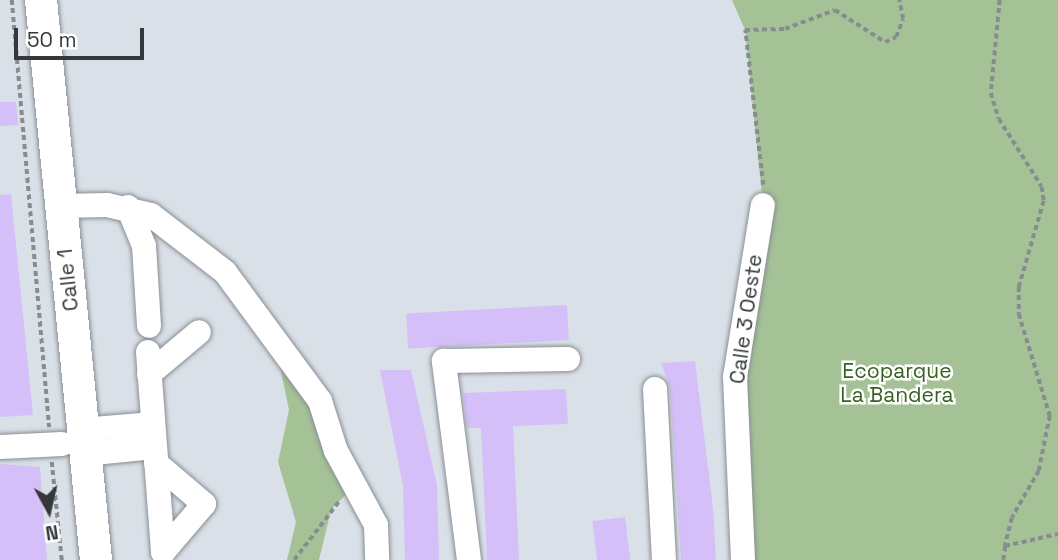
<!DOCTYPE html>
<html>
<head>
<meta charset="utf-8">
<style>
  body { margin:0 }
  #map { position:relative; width:1058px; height:560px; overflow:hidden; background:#dae0e7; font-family:"Space Grotesk",sans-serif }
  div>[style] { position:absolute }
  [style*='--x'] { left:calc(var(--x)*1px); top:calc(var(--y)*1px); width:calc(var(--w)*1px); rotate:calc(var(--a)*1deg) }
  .green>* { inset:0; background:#a4c296 }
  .building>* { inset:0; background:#d5bff9; transform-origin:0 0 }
  .path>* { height:3.5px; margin-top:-1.75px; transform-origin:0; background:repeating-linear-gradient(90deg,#878c90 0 5px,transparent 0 8.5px) }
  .roads { filter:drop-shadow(0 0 2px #898f95) drop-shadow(0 0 2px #898f95) }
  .minor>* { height:24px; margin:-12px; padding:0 12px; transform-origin:12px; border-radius:12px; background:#fff }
  .major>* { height:32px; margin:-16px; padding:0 16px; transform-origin:16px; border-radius:16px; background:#fff }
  span { translate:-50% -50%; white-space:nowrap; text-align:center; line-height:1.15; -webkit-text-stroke:5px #fff; paint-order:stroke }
  .street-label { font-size:21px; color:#35383a }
  .park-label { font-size:21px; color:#37611e }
  .north { position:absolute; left:14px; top:476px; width:70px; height:70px; -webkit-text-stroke:5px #fff; paint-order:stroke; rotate:172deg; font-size:19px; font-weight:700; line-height:28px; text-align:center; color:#35383a }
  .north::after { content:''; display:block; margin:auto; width:24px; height:32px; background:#35383a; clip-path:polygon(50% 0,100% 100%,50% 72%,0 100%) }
  .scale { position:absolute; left:14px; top:28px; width:130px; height:32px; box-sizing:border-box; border:4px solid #35383a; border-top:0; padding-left:9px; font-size:21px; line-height:24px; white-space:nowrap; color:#35383a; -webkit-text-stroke:5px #fff; paint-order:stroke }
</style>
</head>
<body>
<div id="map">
  <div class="green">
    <i style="clip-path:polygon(732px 0,1058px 0,1058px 560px,743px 560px,735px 377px,763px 205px,745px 30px)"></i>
    <i style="clip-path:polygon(275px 343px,354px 486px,331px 510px,319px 560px,287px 560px,296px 522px,278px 462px,289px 410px)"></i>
  </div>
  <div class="building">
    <i style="clip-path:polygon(0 102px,16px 102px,18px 125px,0 126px)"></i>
    <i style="clip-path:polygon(11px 194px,33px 415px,0 417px,0 195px)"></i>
    <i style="left:567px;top:305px;width:35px;height:161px;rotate:87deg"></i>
    <i style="clip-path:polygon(695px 361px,713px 508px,716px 560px,681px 560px,670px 388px,661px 363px)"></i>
    <i style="clip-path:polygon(380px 370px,411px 370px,437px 485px,439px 560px,405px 560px,403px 486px)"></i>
    <i style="clip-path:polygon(566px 389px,568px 424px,513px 426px,519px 560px,487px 560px,481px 428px,467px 428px,463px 393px)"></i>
    <i style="clip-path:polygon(0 464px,40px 467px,47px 560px,0 560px)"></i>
    <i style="left:625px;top:517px;width:43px;height:33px;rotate:83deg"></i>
  </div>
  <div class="path">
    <i style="--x:12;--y:0;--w:429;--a:85"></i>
    <i style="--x:1000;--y:0;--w:93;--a:95.5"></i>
    <i style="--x:991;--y:93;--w:27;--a:73"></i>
    <i style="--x:999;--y:119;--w:80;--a:57.7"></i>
    <i style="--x:1042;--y:187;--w:14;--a:82"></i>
    <i style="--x:1044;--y:201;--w:90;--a:106.2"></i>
    <i style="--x:1019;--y:287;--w:27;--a:90"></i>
    <i style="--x:1019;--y:314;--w:107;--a:73.1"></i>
    <i style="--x:1050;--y:416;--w:56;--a:101.3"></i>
    <i style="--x:1039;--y:471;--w:54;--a:119.9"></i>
    <i style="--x:1012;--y:518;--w:29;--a:104"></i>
    <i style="--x:763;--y:185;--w:156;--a:-96.6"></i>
    <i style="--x:745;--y:30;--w:40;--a:-1.4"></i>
    <i style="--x:785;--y:29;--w:53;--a:-20.8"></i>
    <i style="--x:835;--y:10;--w:59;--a:32.6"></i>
    <i style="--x:885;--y:42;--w:12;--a:-24"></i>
    <i style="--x:896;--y:37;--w:19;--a:-69"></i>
    <i style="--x:903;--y:19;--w:19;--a:-102"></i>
    <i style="--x:52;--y:462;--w:99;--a:84.2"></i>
    <i style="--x:294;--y:560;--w:76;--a:-52.5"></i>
    <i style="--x:1003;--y:560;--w:14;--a:-82"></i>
    <i style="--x:1005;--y:546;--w:54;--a:-12.8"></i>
  </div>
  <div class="roads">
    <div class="minor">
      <i style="--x:61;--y:206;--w:46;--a:-1.2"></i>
      <i style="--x:107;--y:205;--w:45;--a:12.8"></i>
      <i style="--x:151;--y:215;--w:93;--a:37.6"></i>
      <i style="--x:225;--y:272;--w:160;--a:53.6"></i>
      <i style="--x:320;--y:401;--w:52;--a:72.3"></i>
      <i style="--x:336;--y:451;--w:84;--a:61.6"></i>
      <i style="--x:376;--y:525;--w:35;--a:88"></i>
      <i style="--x:128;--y:207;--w:42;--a:67.7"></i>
      <i style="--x:144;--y:246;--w:80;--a:86.4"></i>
      <i style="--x:148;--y:352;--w:201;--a:85.7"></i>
      <i style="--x:149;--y:374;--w:65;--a:-40"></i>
      <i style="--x:655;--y:389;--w:171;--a:87"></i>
      <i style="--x:82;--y:430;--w:71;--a:-4.8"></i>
      <i style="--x:0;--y:447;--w:62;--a:-2.8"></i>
      <i style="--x:84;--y:454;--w:70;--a:-5.7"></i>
      <i style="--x:156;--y:463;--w:63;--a:40.5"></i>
      <i style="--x:204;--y:504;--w:63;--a:130.5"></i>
      <i style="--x:469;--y:560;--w:201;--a:-97.2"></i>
      <i style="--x:444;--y:361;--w:124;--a:-0.9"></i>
      <i style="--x:743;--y:560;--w:183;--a:-92.5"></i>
      <i style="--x:735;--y:377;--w:174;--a:-80.8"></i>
    </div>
    <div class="major">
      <i style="--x:41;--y:0;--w:563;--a:84.39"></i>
    </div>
  </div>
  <div class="street-label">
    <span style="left:68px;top:280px;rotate:-96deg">Calle 1</span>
    <span style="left:746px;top:319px;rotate:-82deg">Calle 3 Oeste</span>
  </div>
  <div class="park-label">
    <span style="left:897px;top:383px">Ecoparque<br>La Bandera</span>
  </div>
  <div class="north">N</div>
  <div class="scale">50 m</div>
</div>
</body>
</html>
